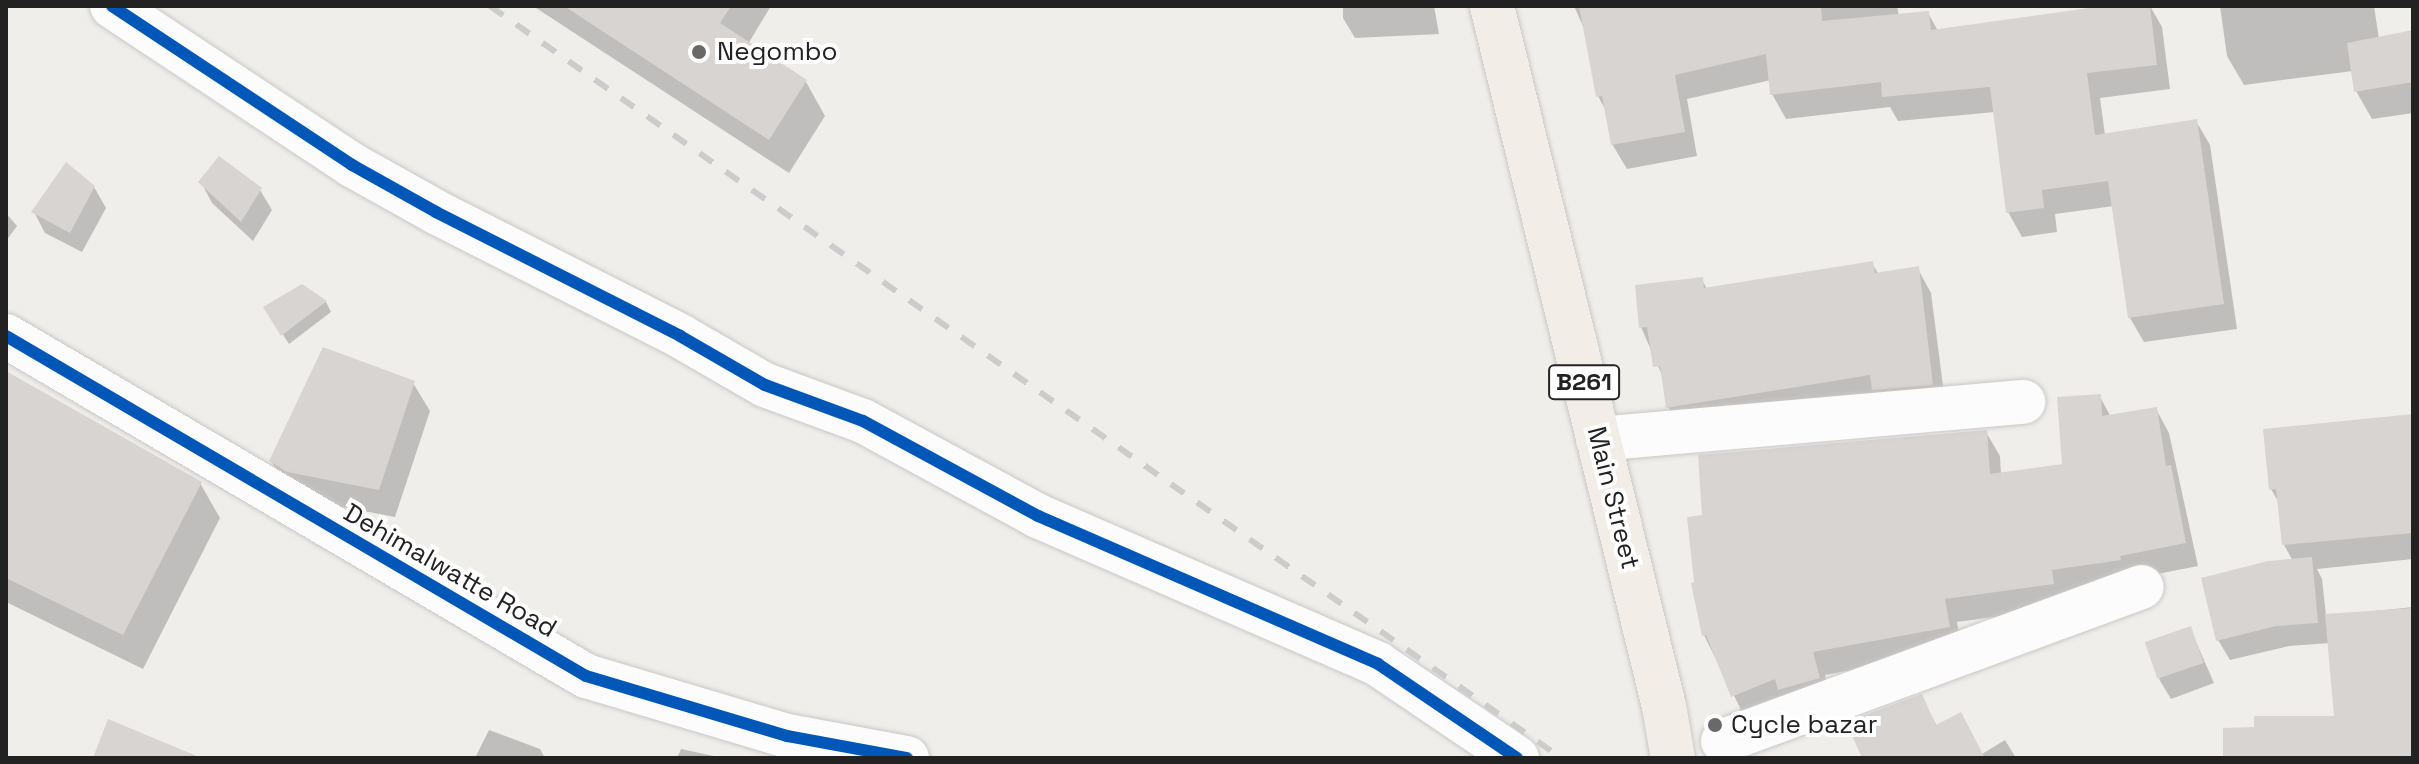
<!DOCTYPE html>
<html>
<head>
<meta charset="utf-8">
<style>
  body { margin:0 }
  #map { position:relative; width:2419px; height:764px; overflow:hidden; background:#f0eeeb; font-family:"Space Grotesk",sans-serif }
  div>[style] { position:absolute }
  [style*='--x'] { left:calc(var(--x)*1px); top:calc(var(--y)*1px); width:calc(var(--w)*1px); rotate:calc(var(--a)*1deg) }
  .shadow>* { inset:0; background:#0003 }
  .building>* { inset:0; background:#d7d4d2; transform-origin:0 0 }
  .roads { filter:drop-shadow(0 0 2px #c9c8c7) drop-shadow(0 0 2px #c9c8c7) }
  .minor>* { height:44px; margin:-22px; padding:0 22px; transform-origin:22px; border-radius:22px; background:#fdfcfc }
  .major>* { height:44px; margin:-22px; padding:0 22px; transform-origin:22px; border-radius:22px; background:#f3ede7 }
  .rail>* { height:6px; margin-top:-3px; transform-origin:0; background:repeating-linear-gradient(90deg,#ccc 0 16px,transparent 0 32px) }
  .cycleway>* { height:12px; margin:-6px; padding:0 6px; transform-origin:6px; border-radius:6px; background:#0057b8 }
  .dots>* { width:22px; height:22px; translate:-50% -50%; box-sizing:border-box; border:4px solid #fff; border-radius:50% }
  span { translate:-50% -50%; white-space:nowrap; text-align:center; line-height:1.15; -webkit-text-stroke:8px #fff; paint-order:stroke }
  .shield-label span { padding:2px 6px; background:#fff; border:2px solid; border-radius:6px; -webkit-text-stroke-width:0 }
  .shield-label { font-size:24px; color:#222; font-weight:700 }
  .poi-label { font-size:26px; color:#222 }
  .left { translate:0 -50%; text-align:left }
  .street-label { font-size:26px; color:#222 }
  .frame { position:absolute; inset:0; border:8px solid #222; pointer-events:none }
</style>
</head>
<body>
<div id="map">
  <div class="shadow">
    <i style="clip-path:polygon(533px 6px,771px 6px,748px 44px,806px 82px,825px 116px,789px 173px)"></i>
    <i style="clip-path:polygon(1343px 6px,1434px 6px,1439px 34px,1355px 38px,1343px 18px)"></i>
    <i style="clip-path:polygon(1574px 6px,1897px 6px,1899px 16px,1928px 13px,1938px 31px,2123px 6px,2150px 6px,2162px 27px,2170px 89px,2100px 98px,2105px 135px,2196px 121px,2210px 145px,2237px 329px,2144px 342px,2130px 318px,2114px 206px,2055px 214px,2057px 232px,2022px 237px,2008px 212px,1995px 112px,1898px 121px,1890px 107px,1786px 119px,1772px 94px,1771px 80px,1687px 99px,1697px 156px,1627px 169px,1612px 144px,1607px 113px,1598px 96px,1587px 35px)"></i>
    <i style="clip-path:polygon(2220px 6px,2374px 6px,2379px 39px,2413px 32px,2413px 113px,2372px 119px,2356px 91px,2353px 71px,2244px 85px,2227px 56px)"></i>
    <i style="clip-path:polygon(201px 182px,260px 190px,272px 210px,253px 241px,212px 203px)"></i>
    <i style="clip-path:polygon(94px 187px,106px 208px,82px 252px,45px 233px,34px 212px)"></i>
    <i style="clip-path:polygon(6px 213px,17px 226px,6px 241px)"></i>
    <i style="clip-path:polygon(1872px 263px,1879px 275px,1918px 269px,1931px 293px,1946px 409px,1682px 431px,1668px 407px,1665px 382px,1641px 327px,1702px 280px,1707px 289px)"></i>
    <i style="clip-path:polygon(302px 286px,326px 302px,331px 312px,289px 344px,266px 308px)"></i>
    <i style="clip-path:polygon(6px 373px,200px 483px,220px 518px,143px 669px,6px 602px)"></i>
    <i style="clip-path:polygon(413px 383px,430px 411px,395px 517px,305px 500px,287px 490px,271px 461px)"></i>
    <i style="clip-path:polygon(2100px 397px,2111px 417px,2156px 409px,2169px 433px,2198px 566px,2132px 579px,2066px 607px,1957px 622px,1962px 650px,1825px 675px,1832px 702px,1746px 720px,1704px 635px,1986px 432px,2000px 456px,2001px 475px,2064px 466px)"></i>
    <i style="clip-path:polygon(2413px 414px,2413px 559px,2317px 569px,2322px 579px,2326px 616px,2413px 607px,2413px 758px,2225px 758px,2256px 729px,2336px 718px,2330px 643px,2289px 646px,2230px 660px,2218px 640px,2293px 561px,2284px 545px,2280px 505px,2271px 489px)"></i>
    <i style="clip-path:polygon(2190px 628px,2214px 683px,2171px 699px,2159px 679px)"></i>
    <i style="clip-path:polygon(1921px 697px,1937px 726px,1982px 754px,2005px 740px,2016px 758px,1866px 758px)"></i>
    <i style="clip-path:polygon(489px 730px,540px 749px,545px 758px,475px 758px)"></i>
    <i style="clip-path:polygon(681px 749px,723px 758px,677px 758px)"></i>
  </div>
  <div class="building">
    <i style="clip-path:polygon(564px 6px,731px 6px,720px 23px,807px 80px,769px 140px)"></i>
    <i style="clip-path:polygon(1579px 6px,1821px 6px,1822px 21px,1929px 11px,1931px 30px,2103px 6px,2150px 6px,2157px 65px,2087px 73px,2095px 135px,2197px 119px,2224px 304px,2128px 318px,2108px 181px,2042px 190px,2044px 208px,2006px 213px,1990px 87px,1882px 97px,1881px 82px,1770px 95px,1766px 54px,1675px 75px,1685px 132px,1611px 145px,1602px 96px,1596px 97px)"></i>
    <i style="clip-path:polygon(2413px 30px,2413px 82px,2354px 92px,2347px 43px)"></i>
    <i style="clip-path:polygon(219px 156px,262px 188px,241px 222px,198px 182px)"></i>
    <i style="clip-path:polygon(66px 162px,95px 186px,70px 233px,31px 212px)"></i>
    <i style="clip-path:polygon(1873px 261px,1875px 273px,1919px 266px,1933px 385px,1872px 390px,1870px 375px,1666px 408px,1660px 366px,1653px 367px,1647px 327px,1639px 328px,1635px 285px,1703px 277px,1704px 288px)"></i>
    <i style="clip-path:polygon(302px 284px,327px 301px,281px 336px,263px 307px)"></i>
    <i style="clip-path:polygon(323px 347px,415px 381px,379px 490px,287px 472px,269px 461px)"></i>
    <i style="clip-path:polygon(6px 371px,202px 482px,123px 635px,6px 578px)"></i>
    <i style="clip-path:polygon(2101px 394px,2102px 416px,2157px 407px,2166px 466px,2171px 465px,2186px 543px,2120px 556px,2121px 560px,2052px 570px,2054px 584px,1945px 599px,1950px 627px,1813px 652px,1820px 678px,1778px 690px,1775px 679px,1731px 697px,1706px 635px,1702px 636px,1691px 583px,1694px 582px,1687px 517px,1702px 515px,1698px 455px,1987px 430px,1990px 474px,2062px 464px,2057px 397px)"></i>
    <i style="clip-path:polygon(2413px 414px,2413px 533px,2282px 545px,2276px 489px,2269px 490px,2263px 429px)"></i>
    <i style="clip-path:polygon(2312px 557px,2318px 623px,2276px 626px,2216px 641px,2201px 578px,2268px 561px)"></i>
    <i style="clip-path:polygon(2413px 608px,2413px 758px,2223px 758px,2223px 728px,2254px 727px,2254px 716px,2334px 716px,2325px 614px)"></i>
    <i style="left:2191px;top:626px;width:39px;height:49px;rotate:71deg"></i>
    <i style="clip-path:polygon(1922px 694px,1936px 725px,1961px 712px,1985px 758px,1862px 758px,1846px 722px)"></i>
    <i style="clip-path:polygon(108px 719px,199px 757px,199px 758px,93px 758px)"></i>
  </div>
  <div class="roads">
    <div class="minor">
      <i style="--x:112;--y:6;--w:288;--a:33.5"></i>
      <i style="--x:352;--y:165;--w:96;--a:29.2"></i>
      <i style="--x:436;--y:212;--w:274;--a:26.9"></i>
      <i style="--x:680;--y:336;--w:98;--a:30"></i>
      <i style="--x:765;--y:385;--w:104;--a:20.2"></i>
      <i style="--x:863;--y:421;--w:199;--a:28.5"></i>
      <i style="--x:1038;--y:516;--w:371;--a:23.5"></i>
      <i style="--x:1378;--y:664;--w:168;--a:34.1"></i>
      <i style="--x:6;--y:336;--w:672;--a:30.38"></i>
      <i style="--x:586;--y:676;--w:210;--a:16.6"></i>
      <i style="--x:787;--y:736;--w:122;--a:10.4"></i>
      <i style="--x:1598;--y:439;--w:427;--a:-5"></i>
      <i style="--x:1723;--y:741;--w:446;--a:-20.2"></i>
    </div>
    <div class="major">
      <i style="--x:1492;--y:6;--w:721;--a:76.2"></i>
      <i style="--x:1664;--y:706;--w:53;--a:80.2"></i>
    </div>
  </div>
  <div class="rail">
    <i style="--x:490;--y:6;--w:1309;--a:35.07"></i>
  </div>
  <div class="cycleway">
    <i style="--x:112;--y:6;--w:288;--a:33.5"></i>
    <i style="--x:352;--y:165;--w:96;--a:29.2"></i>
    <i style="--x:436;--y:212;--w:274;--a:26.9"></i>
    <i style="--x:680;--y:336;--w:98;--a:30"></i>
    <i style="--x:765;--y:385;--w:104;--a:20.2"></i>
    <i style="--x:863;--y:421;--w:199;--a:28.5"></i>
    <i style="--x:1038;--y:516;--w:371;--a:23.5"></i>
    <i style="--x:1378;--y:664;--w:168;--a:34.1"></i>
    <i style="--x:6;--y:336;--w:672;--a:30.38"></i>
    <i style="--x:586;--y:676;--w:210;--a:16.6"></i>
    <i style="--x:787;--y:736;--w:122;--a:10.4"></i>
  </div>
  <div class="dots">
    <i style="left:699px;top:52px;background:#6a6968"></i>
    <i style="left:1715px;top:725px;background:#6a6968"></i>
  </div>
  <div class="shield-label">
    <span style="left:1584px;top:382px">B261</span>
  </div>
  <div class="poi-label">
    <span class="left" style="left:717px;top:52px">Negombo</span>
    <span class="left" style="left:1731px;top:725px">Cycle bazar</span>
  </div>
  <div class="street-label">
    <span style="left:1613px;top:498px;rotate:76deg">Main Street</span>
    <span style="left:450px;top:571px;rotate:30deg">Dehimalwatte Road</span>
  </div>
  <div class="frame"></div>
</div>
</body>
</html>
